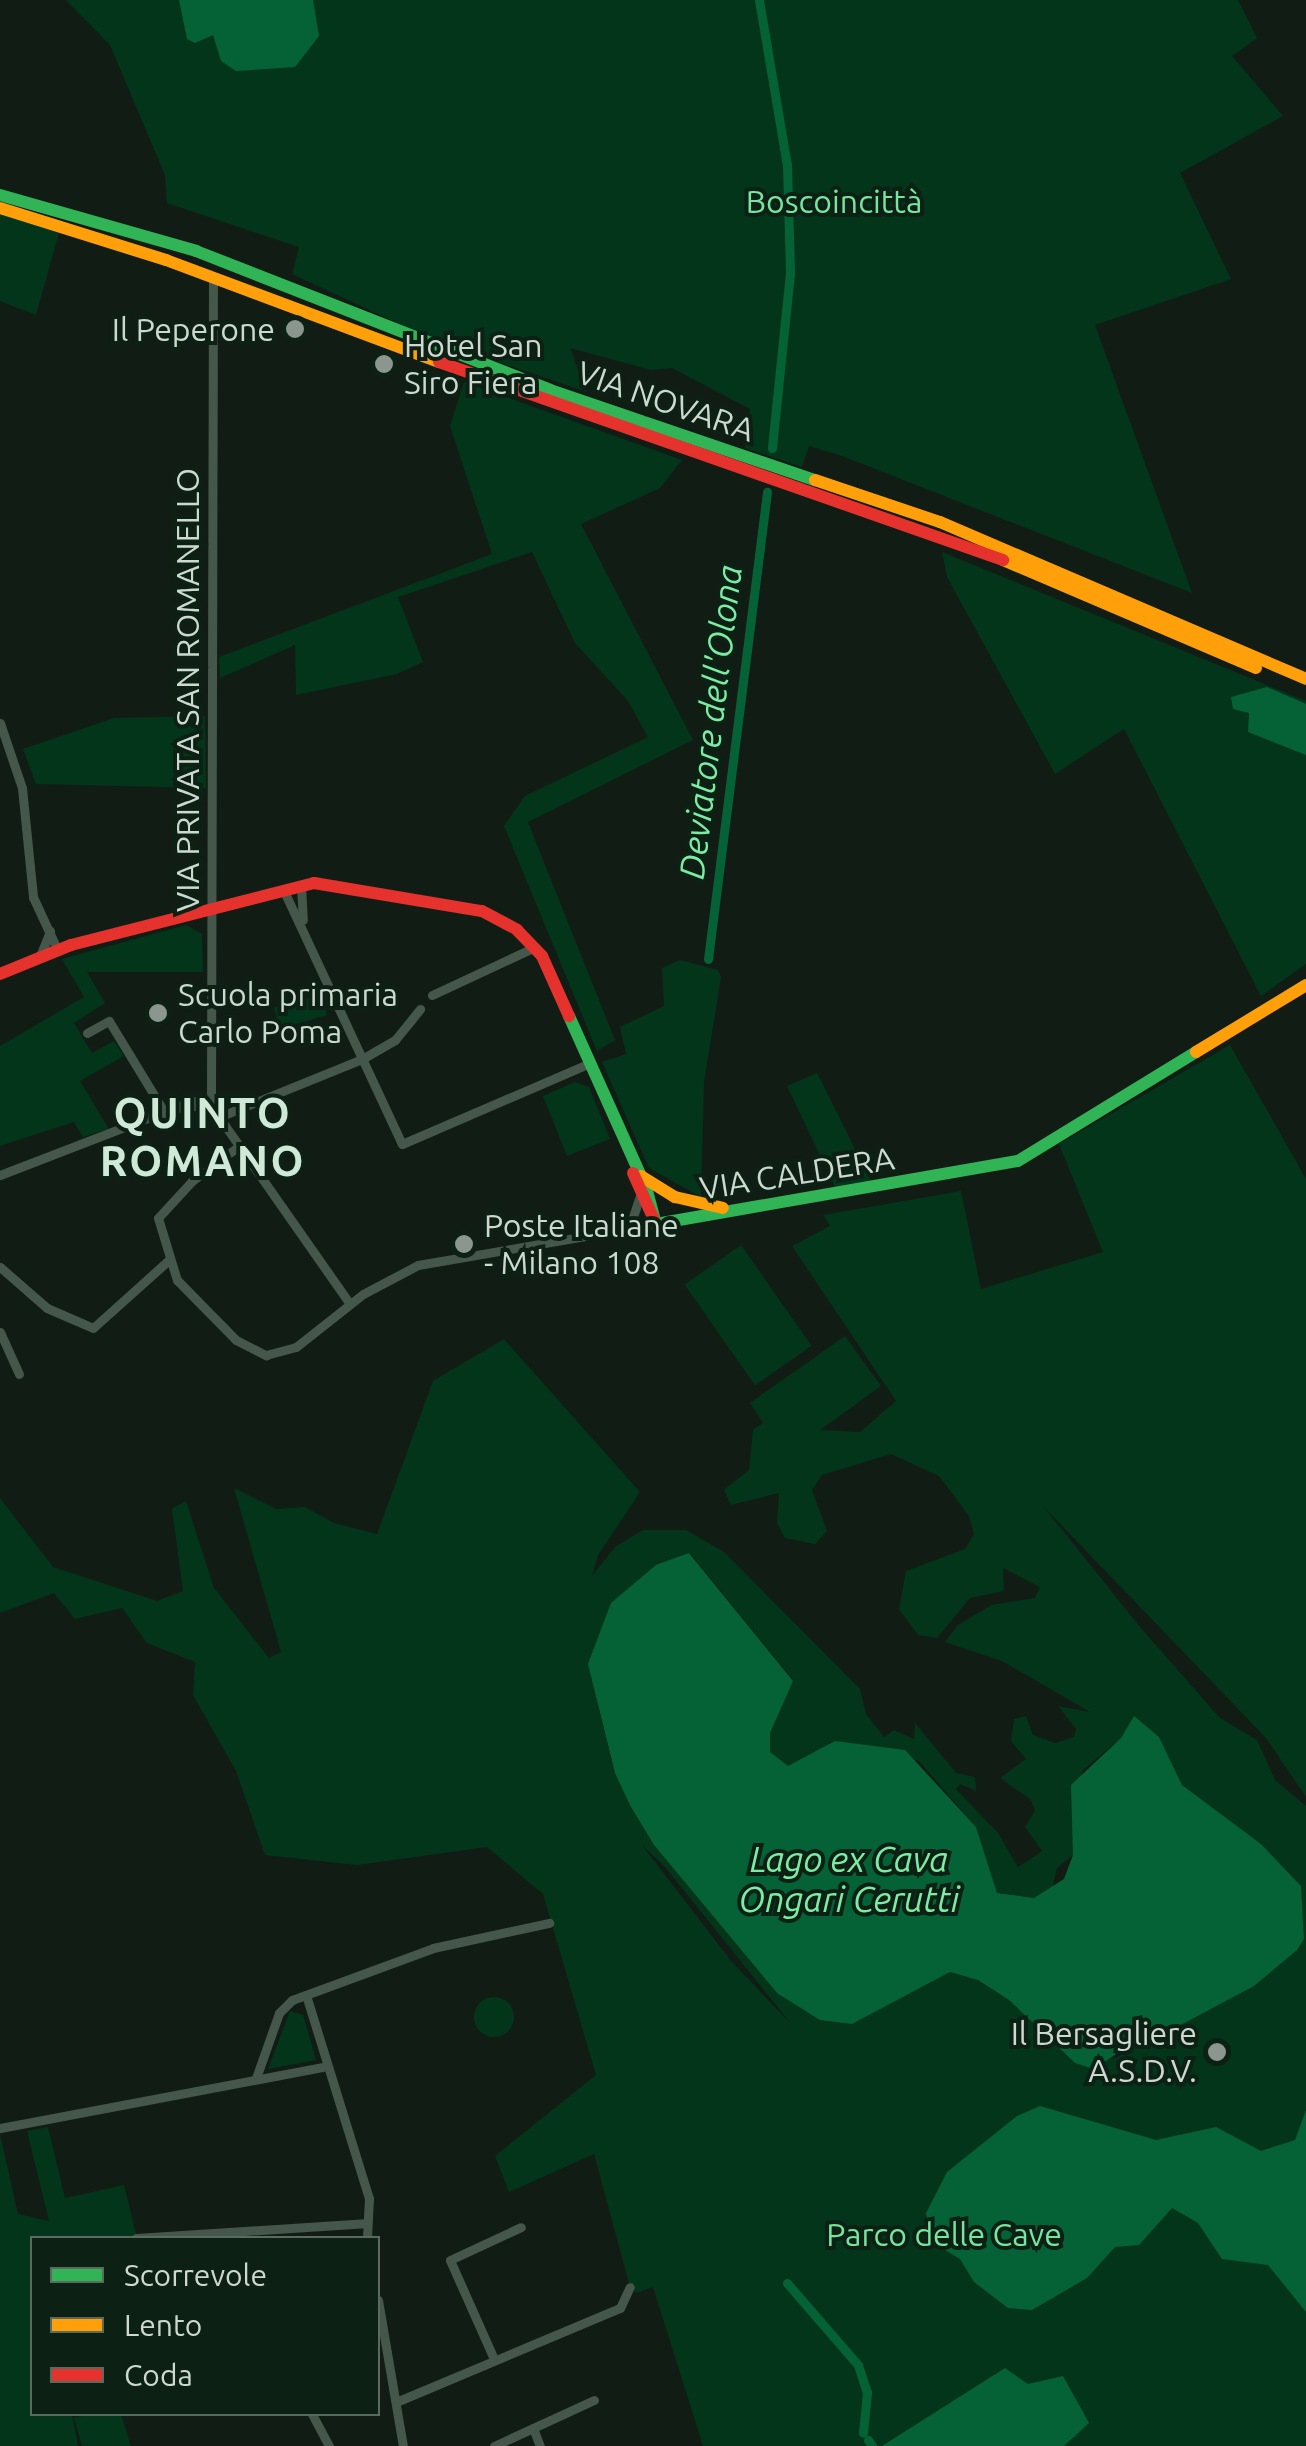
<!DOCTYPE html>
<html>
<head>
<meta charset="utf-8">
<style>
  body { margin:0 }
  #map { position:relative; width:1306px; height:2446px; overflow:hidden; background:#111c15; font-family:Ubuntu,sans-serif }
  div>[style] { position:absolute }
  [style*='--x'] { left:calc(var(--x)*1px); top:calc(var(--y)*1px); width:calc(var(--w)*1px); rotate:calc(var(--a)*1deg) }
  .green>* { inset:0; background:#03351b; transform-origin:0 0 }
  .round { border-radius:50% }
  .water>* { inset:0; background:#056236 }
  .canal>* { height:9px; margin:-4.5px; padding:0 4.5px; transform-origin:4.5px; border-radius:4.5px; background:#056236 }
  .street>* { height:9px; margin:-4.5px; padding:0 4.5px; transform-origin:4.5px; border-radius:4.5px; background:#45574b }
  .fast>* { height:12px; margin:-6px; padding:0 6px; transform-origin:6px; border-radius:6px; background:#30b455 }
  .slow>* { height:12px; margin:-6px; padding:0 6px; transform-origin:6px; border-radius:6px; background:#ff9f0a }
  .jam>* { height:12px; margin:-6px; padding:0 6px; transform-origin:6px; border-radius:6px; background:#e5322d }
  .dots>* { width:28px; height:28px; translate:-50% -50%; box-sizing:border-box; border:5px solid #0d2014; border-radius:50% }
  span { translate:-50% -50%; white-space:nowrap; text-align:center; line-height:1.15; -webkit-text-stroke:8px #0d2014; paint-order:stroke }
  .park-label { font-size:32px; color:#75e59f }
  .poi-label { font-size:32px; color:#cdd8d0 }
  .right { translate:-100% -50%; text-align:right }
  .left { translate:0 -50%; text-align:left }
  .street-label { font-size:32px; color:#cdd8d0 }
  .water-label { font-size:35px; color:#7ceca5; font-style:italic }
  .district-label { font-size:42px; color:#d0e8d7; font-weight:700; letter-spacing:2.5px }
  .legend { position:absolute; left:30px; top:2236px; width:350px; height:180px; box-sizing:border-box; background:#0d2014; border:2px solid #5a6a5f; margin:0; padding:12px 18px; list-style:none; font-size:30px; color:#cdd8d0 }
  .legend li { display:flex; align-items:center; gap:20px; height:50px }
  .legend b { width:50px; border:2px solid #5a6a5f }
</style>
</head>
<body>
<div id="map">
  <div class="green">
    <i style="clip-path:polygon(66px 0,1238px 0,1257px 38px,1232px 56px,1283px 116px,1180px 173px,1231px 279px,1095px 325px,1192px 593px,842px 456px,809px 446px,802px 467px,745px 448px,750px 409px,672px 368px,651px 370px,570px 348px,587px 392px,434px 340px,292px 274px,299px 247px,167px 203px,165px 175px,110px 45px)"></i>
    <i style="clip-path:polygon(0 213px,59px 233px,36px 315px,0 301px)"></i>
    <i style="clip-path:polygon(464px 382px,682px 460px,660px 488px,581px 524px,693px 740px,528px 822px,615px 1040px,597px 1051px,504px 826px,525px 796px,648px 737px,628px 701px,575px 643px,532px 552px,398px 597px,423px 662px,397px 674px,296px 695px,295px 645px,220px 678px,219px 657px,492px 554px,450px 426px)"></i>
    <i style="clip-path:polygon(942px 552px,1306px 701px,1306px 964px,1261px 996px,1124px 729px,1055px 774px,947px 577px)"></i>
    <i style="clip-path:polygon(205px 716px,206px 788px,36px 784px,23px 749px,114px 718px)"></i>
    <i style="clip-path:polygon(186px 925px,202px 934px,203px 972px,87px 972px,105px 1003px,74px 1023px,92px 1053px,114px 1041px,124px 1056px,80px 1081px,109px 1129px,83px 1137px,74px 1122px,0 1146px,0 1046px,84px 997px,62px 959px)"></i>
    <i style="clip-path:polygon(680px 960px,718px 970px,721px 977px,704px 1082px,701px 1197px,649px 1168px,602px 1062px,626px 1054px,620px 1027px,664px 1006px,662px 968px)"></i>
    <i style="left:321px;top:994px;width:22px;height:49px;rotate:74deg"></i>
    <i style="clip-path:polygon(evenodd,1230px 1045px,1306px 1179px,1306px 1797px,1266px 1738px,1043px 1506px,1140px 1627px,1220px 1718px,1257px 1740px,1275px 1780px,1306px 1806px,1306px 2446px,703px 2446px,653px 2287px,637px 2293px,630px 2287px,594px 2154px,509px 2192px,495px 2156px,596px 2075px,543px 1894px,487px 1847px,357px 1865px,265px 1855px,236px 1771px,193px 1695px,195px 1662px,147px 1643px,122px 1608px,75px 1619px,54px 1593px,0 1613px,0 1498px,53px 1567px,157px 1601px,183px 1591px,172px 1509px,186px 1501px,214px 1588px,269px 1658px,281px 1652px,234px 1488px,276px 1509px,305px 1507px,334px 1523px,377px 1534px,433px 1381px,504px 1339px,640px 1492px,598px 1555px,592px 1576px,615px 1547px,643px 1530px,686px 1530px,724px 1552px,860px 1689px,866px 1714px,884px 1737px,894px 1730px,914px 1739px,915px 1723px,956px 1773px,975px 1777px,976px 1791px,960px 1784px,956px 1789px,998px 1833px,1018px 1867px,1042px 1851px,1025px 1827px,1035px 1811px,1031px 1800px,1000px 1778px,1026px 1759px,1011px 1741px,1014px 1719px,1026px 1716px,1033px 1735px,1055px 1743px,1074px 1737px,1076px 1729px,1058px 1706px,1090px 1712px,1002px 1661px,945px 1642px,957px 1626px,991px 1605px,1035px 1598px,1040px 1587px,1003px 1568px,1004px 1591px,970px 1598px,937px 1638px,918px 1635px,899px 1609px,906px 1571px,965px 1549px,974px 1534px,969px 1516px,939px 1476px,891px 1454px,822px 1475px,812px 1490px,827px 1531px,815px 1544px,785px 1538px,777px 1523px,779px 1493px,731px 1505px,724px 1490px,749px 1470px,753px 1430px,763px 1423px,750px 1403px,845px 1336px,881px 1386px,820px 1430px,860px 1432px,896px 1401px,792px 1246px,830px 1226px,823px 1215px,961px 1191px,981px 1289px,1103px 1252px,1059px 1144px,1230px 1045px,690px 1553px,793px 1680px,770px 1733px,769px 1752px,789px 1767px,835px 1741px,919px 1761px,976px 1827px,997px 1893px,1034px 1898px,1052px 1889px,1057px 1868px,1073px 1855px,1082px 1771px,1121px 1738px,1134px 1717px,1159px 1737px,1182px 1785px,1261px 1844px,1301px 1886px,1304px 1939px,1254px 1986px,1177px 2027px,1155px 2028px,1117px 2058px,1075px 2063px,1009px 2000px,978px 1980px,950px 1972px,852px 2024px,777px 1993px,654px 1845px,615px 1773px,598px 1705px,690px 1553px,1230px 1045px,642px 1845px,665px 1867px,792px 2025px,732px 1962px,642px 1845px)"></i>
    <i style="clip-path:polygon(817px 1073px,871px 1181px,835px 1187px,787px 1086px)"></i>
    <i style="clip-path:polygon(575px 1082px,589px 1087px,610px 1139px,567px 1156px,543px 1096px)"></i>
    <i style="left:741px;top:1245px;width:123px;height:69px;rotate:55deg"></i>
    <i class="round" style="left:474px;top:1997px;width:40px;height:40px"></i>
    <i style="clip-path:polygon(290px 2011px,303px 2015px,316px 2060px,268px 2069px)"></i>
    <i style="clip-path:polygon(48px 2127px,65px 2198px,124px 2185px,137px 2238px,32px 2238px,32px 2414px,72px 2414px,78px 2446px,0 2446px,0 2134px,18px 2214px,49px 2221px,27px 2131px)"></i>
    <i style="clip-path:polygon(89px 2414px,121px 2414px,131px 2446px,82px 2446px,74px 2418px)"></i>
  </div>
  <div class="water">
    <i style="clip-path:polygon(179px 0,313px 0,319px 36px,295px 67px,236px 71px,221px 61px,213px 35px,195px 43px,187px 39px)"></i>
    <i style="clip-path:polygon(1267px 687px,1306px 704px,1306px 755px,1248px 732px,1249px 713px,1233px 709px,1231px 697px)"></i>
    <i style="clip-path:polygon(689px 1553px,793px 1681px,770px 1733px,770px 1752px,788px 1766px,835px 1741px,905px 1750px,976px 1827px,997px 1893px,1034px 1898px,1064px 1879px,1073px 1855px,1071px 1785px,1121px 1738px,1134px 1716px,1159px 1737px,1182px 1785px,1261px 1844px,1301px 1886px,1304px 1939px,1297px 1950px,1254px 1986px,1177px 2027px,1155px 2028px,1094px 2069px,1075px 2063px,1009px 2000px,978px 1980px,950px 1972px,852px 2024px,820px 2020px,777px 1993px,654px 1845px,630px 1805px,615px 1773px,588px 1664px,611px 1603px,656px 1565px)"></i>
    <i style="clip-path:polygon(1040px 2106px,1156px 2140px,1216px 2127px,1261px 2151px,1295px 2140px,1306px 2110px,1306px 2312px,1268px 2265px,1222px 2259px,1198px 2223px,1172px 2208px,1139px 2245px,1115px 2247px,1087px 2278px,1032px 2310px,1008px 2308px,974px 2282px,960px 2259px,932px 2242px,926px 2213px,947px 2172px,1017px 2116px)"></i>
    <i style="clip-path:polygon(1005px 2368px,1028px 2384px,1063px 2376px,1089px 2423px,1064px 2446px,882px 2446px)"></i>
  </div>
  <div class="canal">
    <i style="--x:759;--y:0;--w:167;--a:80.4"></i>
    <i style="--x:787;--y:165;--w:108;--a:88.4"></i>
    <i style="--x:790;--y:273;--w:176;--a:95.9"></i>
    <i style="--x:708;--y:959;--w:471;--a:-82.8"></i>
    <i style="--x:787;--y:2283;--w:108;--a:49.1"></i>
    <i style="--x:858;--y:2365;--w:28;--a:72"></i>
    <i style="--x:867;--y:2392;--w:41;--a:95.6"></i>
    <i style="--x:868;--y:2440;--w:7;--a:56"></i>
  </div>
  <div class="street">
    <i style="--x:213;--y:277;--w:818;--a:90.14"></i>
    <i style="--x:211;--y:1095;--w:23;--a:70"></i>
    <i style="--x:219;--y:1117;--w:228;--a:55"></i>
    <i style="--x:0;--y:723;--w:69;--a:71.3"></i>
    <i style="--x:22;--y:788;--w:110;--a:84.2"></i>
    <i style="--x:33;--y:897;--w:57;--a:65.2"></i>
    <i style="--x:301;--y:885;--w:35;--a:87"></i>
    <i style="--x:283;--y:889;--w:281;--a:65"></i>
    <i style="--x:402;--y:1144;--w:205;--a:-23.3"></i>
    <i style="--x:40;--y:956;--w:27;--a:-68"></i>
    <i style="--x:432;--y:995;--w:114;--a:-25"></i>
    <i style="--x:87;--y:1033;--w:25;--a:-29"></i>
    <i style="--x:109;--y:1021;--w:108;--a:58.7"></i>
    <i style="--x:181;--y:1108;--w:32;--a:-9"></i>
    <i style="--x:219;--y:1117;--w:154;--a:-22.1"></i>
    <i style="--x:362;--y:1059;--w:38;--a:-30"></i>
    <i style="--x:395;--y:1040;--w:40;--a:-51"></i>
    <i style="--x:239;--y:1146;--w:59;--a:143.3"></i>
    <i style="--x:192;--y:1181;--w:50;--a:132.6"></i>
    <i style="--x:158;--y:1218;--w:65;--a:73"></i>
    <i style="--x:177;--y:1280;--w:84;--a:45.5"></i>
    <i style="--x:236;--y:1340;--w:34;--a:27"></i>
    <i style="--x:266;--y:1355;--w:31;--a:-15"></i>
    <i style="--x:296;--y:1347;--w:85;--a:-38.3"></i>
    <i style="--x:363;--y:1294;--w:62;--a:-27.8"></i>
    <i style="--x:418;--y:1265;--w:242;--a:-9.8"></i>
    <i style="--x:0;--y:1175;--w:206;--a:-21.1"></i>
    <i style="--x:192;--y:1101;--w:21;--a:5"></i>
    <i style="--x:621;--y:1227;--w:13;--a:-32"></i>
    <i style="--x:632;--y:1220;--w:23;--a:-72"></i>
    <i style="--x:0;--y:1267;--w:62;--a:41.1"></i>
    <i style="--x:47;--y:1308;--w:50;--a:23.5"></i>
    <i style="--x:93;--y:1328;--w:103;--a:-41.9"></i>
    <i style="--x:0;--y:1332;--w:46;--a:65.7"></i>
    <i style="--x:306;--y:1995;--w:213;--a:72.8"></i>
    <i style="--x:369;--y:2198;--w:40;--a:92.9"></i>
    <i style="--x:256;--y:2078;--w:69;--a:-70.5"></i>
    <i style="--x:279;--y:2013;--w:18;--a:-45"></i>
    <i style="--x:292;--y:2000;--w:150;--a:-20.2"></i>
    <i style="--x:433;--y:1948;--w:119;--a:-12.2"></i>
    <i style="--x:0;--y:2128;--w:333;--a:-10.7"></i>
    <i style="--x:136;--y:2238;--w:229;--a:-3.7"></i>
    <i style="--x:378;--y:2300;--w:148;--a:80.3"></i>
    <i style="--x:494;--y:2359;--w:108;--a:-114"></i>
    <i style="--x:450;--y:2260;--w:78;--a:-24.9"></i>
    <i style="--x:396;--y:2402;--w:243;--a:-22.8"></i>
    <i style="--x:620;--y:2308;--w:23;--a:-65"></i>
    <i style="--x:312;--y:2414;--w:36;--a:62"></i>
    <i style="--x:533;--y:2428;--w:19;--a:69"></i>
    <i style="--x:494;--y:2446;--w:110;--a:-24.7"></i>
  </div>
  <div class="fast">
    <i style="--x:0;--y:195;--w:204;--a:15.9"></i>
    <i style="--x:196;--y:251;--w:380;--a:21.4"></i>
    <i style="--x:550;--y:390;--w:280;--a:18.8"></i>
    <i style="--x:569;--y:1016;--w:188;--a:65.8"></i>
    <i style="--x:646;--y:1187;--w:38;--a:75"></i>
    <i style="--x:656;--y:1224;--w:367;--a:-9.9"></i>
    <i style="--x:1018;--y:1161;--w:209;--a:-31.5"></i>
  </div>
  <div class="slow">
    <i style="--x:0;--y:208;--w:174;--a:17.4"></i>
    <i style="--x:166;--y:260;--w:291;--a:20.5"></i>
    <i style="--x:815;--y:480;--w:132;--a:18.6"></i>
    <i style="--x:940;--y:522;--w:398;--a:23.2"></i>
    <i style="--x:1003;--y:560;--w:275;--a:23.1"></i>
    <i style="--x:1196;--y:1052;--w:129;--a:-31.3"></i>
    <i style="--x:641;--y:1176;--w:40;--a:32"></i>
    <i style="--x:675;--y:1197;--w:49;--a:12.9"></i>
  </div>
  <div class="jam">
    <i style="--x:439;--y:362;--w:598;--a:19.34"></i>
    <i style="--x:0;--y:974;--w:77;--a:-22.2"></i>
    <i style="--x:71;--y:945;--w:251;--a:-14.3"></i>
    <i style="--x:314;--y:883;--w:170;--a:9.5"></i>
    <i style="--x:482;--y:911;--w:40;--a:28"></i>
    <i style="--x:517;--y:930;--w:36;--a:46"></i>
    <i style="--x:542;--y:956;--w:66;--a:65.8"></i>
    <i style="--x:633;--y:1173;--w:56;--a:65.7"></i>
  </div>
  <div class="dots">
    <i style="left:295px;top:329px;background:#8b968f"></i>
    <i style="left:384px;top:364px;background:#8b968f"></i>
    <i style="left:158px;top:1013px;background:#8b968f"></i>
    <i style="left:464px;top:1244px;background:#8b968f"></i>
    <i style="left:1217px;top:2052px;background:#8b968f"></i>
  </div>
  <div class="park-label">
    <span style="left:834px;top:201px">Boscoincittà</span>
    <span style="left:944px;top:2234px">Parco delle Cave</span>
  </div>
  <div class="poi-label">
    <span class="right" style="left:275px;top:329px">Il Peperone</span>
    <span class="left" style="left:404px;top:364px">Hotel San<br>Siro Fiera</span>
    <span class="left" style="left:178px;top:1013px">Scuola primaria<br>Carlo Poma</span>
    <span class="left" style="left:484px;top:1244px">Poste Italiane<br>- Milano 108</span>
    <span class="right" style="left:1197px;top:2052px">Il Bersagliere<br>A.S.D.V.</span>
  </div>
  <div class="street-label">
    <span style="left:666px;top:401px;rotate:19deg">VIA NOVARA</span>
    <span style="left:187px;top:690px;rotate:-90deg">VIA PRIVATA SAN ROMANELLO</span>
    <span style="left:797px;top:1173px;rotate:-9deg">VIA CALDERA</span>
  </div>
  <div class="water-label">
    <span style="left:710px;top:722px;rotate:-83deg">Deviatore dell'Olona</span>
    <span style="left:849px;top:1879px">Lago ex Cava<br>Ongari Cerutti</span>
  </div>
  <div class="district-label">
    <span style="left:203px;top:1137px">QUINTO<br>ROMANO</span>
  </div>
  <ul class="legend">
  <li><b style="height:12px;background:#30b455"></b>Scorrevole</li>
  <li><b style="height:12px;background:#ff9f0a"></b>Lento</li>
  <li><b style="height:12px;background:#e5322d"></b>Coda</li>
  </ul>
</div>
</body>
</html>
